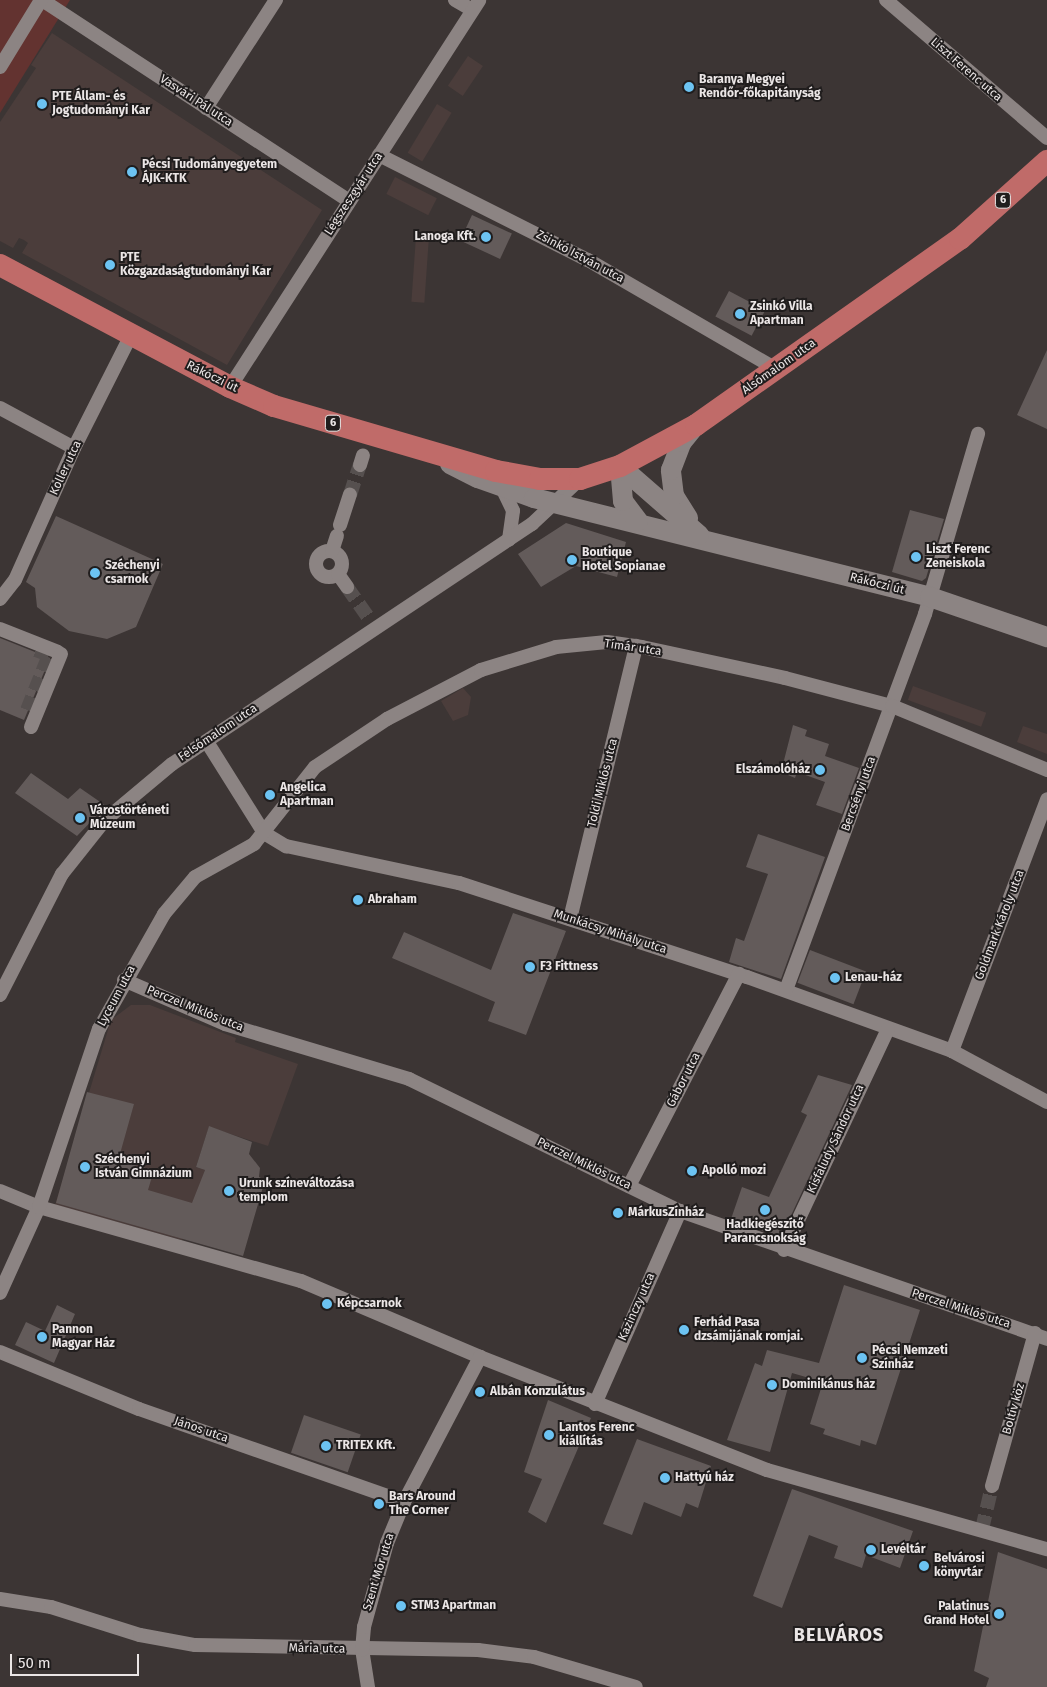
<!DOCTYPE html>
<html>
<head>
<meta charset="utf-8">
<style>
  body { margin:0 }
  #map { position:relative; width:1047px; height:1687px; overflow:hidden; background:#3c3534; font-family:"Fira Sans",sans-serif }
  div>[style] { position:absolute }
  [style*='--x'] { left:calc(var(--x)*1px); top:calc(var(--y)*1px); width:calc(var(--w)*1px); rotate:calc(var(--a)*1deg) }
  .built>* { inset:0; background:#4b3d3b; transform-origin:0 0 }
  .green>* { inset:0; background:#633330 }
  .building>* { inset:0; background:#635b5a; transform-origin:0 0 }
  .street-tunnel>* { height:14px; margin-top:-7px; transform-origin:0; background:repeating-linear-gradient(90deg,#56504f 0 14px,transparent 0 21px) }
  .street>* { height:14px; margin:-7px; padding:0 7px; transform-origin:7px; border-radius:7px; background:#8c8483 }
  .street>.ring { margin:-7px; padding:0; box-sizing:content-box; background:none; border:14px solid #8c8483; border-radius:50% }
  .secondary>* { height:20px; margin:-10px; padding:0 10px; transform-origin:10px; border-radius:10px; background:#8c8483 }
  .primary>* { height:22px; margin:-11px; padding:0 11px; transform-origin:11px; border-radius:11px; background:#c06b69 }
  .dots>* { width:14px; height:14px; translate:-50% -50%; box-sizing:border-box; border:2px solid #201d1d; border-radius:50% }
  span { translate:-50% -50%; white-space:nowrap; text-align:center; line-height:1.15; -webkit-text-stroke:4px #201d1d; paint-order:stroke }
  .shield-label span { padding:1px 4px; background:#201d1d; border:1px solid; border-radius:4px; -webkit-text-stroke-width:0 }
  .shield-label { font-size:11px; color:#ebe6e6; font-weight:700 }
  .street-label { font-size:12px; color:#ebe6e6 }
  .poi-label { font-size:12px; color:#ebe6e6; font-weight:700 }
  .left { translate:0 -50%; text-align:left }
  .right { translate:-100% -50%; text-align:right }
  .district-label { font-size:18px; color:#ebe6e6; font-weight:700; letter-spacing:1px }
  .scale { position:absolute; left:10px; top:1654px; width:129px; height:22px; box-sizing:border-box; border:2px solid #ebe6e6; border-top:0; padding-left:6px; font-size:15px; line-height:18px; white-space:nowrap; color:#ebe6e6; -webkit-text-stroke:4px #201d1d; paint-order:stroke }
</style>
</head>
<body>
<div id="map">
  <div class="built">
    <i style="clip-path:polygon(52px 33px,322px 210px,227px 365px,22px 253px,28px 243px,24px 240px,19px 238px,13px 248px,0 241px,0 122px,36px 68px,31px 65px)"></i>
    <i style="left:468px;top:56px;width:18px;height:36px;rotate:34deg"></i>
    <i style="left:437px;top:104px;width:17px;height:57px;rotate:31deg"></i>
    <i style="left:395px;top:177px;width:47px;height:19px;rotate:27deg"></i>
    <i style="left:416px;top:236px;width:13px;height:66px;rotate:4deg"></i>
    <i style="left:913px;top:686px;width:78px;height:15px;rotate:20deg"></i>
    <i style="clip-path:polygon(463px 688px,471px 697px,468px 715px,453px 721px,441px 701px)"></i>
    <i style="clip-path:polygon(1023px 726px,1047px 734px,1047px 754px,1017px 742px)"></i>
    <i style="clip-path:polygon(131px 1005px,150px 1005px,236px 1038px,235px 1042px,298px 1064px,268px 1146px,209px 1127px,196px 1167px,205px 1170px,182px 1240px,55px 1205px,111px 1020px)"></i>
  </div>
  <div class="green">
    <i style="clip-path:polygon(0 0,70px 0,0 113px)"></i>
  </div>
  <div class="building">
    <i style="left:472px;top:215px;width:44px;height:28px;rotate:25deg"></i>
    <i style="left:729px;top:291px;width:41px;height:29px;rotate:28deg"></i>
    <i style="clip-path:polygon(1047px 350px,1047px 429px,1017px 415px)"></i>
    <i style="clip-path:polygon(910px 510px,944px 519px,926px 578px,922px 581px,892px 572px)"></i>
    <i style="clip-path:polygon(56px 516px,163px 564px,136px 627px,107px 639px,69px 631px,37px 607px,35px 588px,26px 582px)"></i>
    <i style="clip-path:polygon(566px 523px,626px 542px,617px 577px,576px 566px,541px 587px,518px 554px)"></i>
    <i style="clip-path:polygon(0 638px,50px 658px,24px 720px,0 710px)"></i>
    <i style="clip-path:polygon(793px 725px,807px 730px,805px 736px,829px 744px,825px 756px,859px 768px,842px 814px,816px 805px,825px 782px,797px 772px,795px 778px,781px 772px)"></i>
    <i style="clip-path:polygon(31px 773px,68px 799px,80px 788px,106px 806px,77px 836px,15px 793px)"></i>
    <i style="clip-path:polygon(758px 834px,825px 857px,781px 979px,729px 962px,736px 938px,744px 941px,768px 874px,746px 867px)"></i>
    <i style="clip-path:polygon(513px 913px,566px 931px,526px 1035px,488px 1021px,495px 1002px,392px 958px,404px 932px,491px 970px)"></i>
    <i style="left:810px;top:950px;width:60px;height:35px;rotate:21deg"></i>
    <i style="clip-path:polygon(818px 1075px,852px 1085px,781px 1237px,731px 1219px,742px 1187px,769px 1197px,807px 1115px,801px 1112px)"></i>
    <i style="clip-path:polygon(87px 1092px,134px 1104px,118px 1161px,154px 1170px,148px 1190px,192px 1203px,205px 1170px,196px 1167px,209px 1126px,252px 1142px,249px 1154px,260px 1168px,259px 1177px,265px 1180px,243px 1256px,56px 1203px)"></i>
    <i style="clip-path:polygon(844px 1285px,920px 1310px,876px 1445px,861px 1440px,860px 1446px,823px 1434px,825px 1429px,810px 1424px,823px 1382px,792px 1373px,770px 1452px,727px 1440px,755px 1363px,762px 1366px,767px 1350px,819px 1363px)"></i>
    <i style="clip-path:polygon(57px 1305px,75px 1314px,54px 1363px,15px 1345px,26px 1322px,45px 1331px)"></i>
    <i style="clip-path:polygon(548px 1400px,591px 1418px,546px 1523px,528px 1512px,542px 1479px,524px 1472px)"></i>
    <i style="left:304px;top:1415px;width:60px;height:40px;rotate:19deg"></i>
    <i style="clip-path:polygon(637px 1439px,711px 1466px,698px 1508px,686px 1503px,681px 1517px,644px 1502px,632px 1535px,603px 1524px)"></i>
    <i style="clip-path:polygon(792px 1489px,913px 1531px,900px 1568px,866px 1555px,862px 1568px,834px 1558px,838px 1546px,809px 1535px,782px 1608px,753px 1596px)"></i>
    <i style="clip-path:polygon(998px 1552px,1047px 1569px,1047px 1687px,986px 1687px,989px 1678px,974px 1671px)"></i>
  </div>
  <div class="street-tunnel">
    <i style="--x:350;--y:495;--w:32;--a:-72"></i>
    <i style="--x:347;--y:587;--w:40;--a:55.1"></i>
    <i style="--x:27;--y:710;--w:59;--a:-68.2"></i>
    <i style="--x:49;--y:655;--w:17;--a:-159"></i>
    <i style="--x:982;--y:1529;--w:44;--a:-76.9"></i>
  </div>
  <div class="street">
    <i style="--x:42;--y:0;--w:367;--a:33.2"></i>
    <i style="--x:455;--y:0;--w:20;--a:30"></i>
    <i style="--x:886;--y:0;--w:212;--a:40.6"></i>
    <i style="--x:0;--y:67;--w:79;--a:-58.5"></i>
    <i style="--x:206;--y:108;--w:129;--a:-57.1"></i>
    <i style="--x:379;--y:155;--w:234;--a:26.7"></i>
    <i style="--x:588;--y:260;--w:217;--a:30.1"></i>
    <i style="--x:230;--y:387;--w:460;--a:-57.2"></i>
    <i style="--x:0;--y:408;--w:84;--a:28.4"></i>
    <i style="--x:360;--y:465;--w:10;--a:-73"></i>
    <i style="--x:502;--y:488;--w:25;--a:64"></i>
    <i style="--x:513;--y:511;--w:29;--a:98"></i>
    <i style="--x:340;--y:525;--w:32;--a:-72"></i>
    <i class="ring" style="left:316px;top:551px;width:12px;height:12px"></i>
    <i style="--x:332;--y:551;--w:16;--a:-72"></i>
    <i style="--x:338;--y:574;--w:16;--a:55"></i>
    <i style="--x:0;--y:599;--w:24;--a:-52"></i>
    <i style="--x:15;--y:580;--w:145;--a:-65.9"></i>
    <i style="--x:74;--y:448;--w:127;--a:-63.2"></i>
    <i style="--x:0;--y:629;--w:62;--a:21.6"></i>
    <i style="--x:31;--y:727;--w:79;--a:-67.7"></i>
    <i style="--x:207;--y:742;--w:107;--a:57.9"></i>
    <i style="--x:264;--y:833;--w:26;--a:31"></i>
    <i style="--x:286;--y:846;--w:177;--a:12.1"></i>
    <i style="--x:459;--y:883;--w:303;--a:18.1"></i>
    <i style="--x:747;--y:977;--w:218;--a:19.8"></i>
    <i style="--x:952;--y:1051;--w:108;--a:28.2"></i>
    <i style="--x:570;--y:919;--w:281;--a:-76.4"></i>
    <i style="--x:124;--y:980;--w:110;--a:23.5"></i>
    <i style="--x:225;--y:1024;--w:192;--a:16.6"></i>
    <i style="--x:409;--y:1079;--w:301;--a:26"></i>
    <i style="--x:680;--y:1211;--w:389;--a:19.2"></i>
    <i style="--x:786;--y:990;--w:401;--a:-69.7"></i>
    <i style="--x:925;--y:614;--w:188;--a:-73.6"></i>
    <i style="--x:0;--y:995;--w:136;--a:-62.9"></i>
    <i style="--x:62;--y:874;--w:69;--a:-51.5"></i>
    <i style="--x:105;--y:820;--w:87;--a:-39.9"></i>
    <i style="--x:172;--y:764;--w:433;--a:-33.7"></i>
    <i style="--x:532;--y:524;--w:66;--a:-43.2"></i>
    <i style="--x:952;--y:1051;--w:269;--a:-69.3"></i>
    <i style="--x:629;--y:1186;--w:239;--a:-62.6"></i>
    <i style="--x:0;--y:1191;--w:42;--a:22.3"></i>
    <i style="--x:39;--y:1207;--w:272;--a:15.8"></i>
    <i style="--x:301;--y:1281;--w:194;--a:23"></i>
    <i style="--x:480;--y:1357;--w:308;--a:21.5"></i>
    <i style="--x:767;--y:1470;--w:291;--a:15.8"></i>
    <i style="--x:784;--y:1250;--w:244;--a:-64.8"></i>
    <i style="--x:0;--y:1293;--w:94;--a:-65.6"></i>
    <i style="--x:39;--y:1207;--w:188;--a:-71.4"></i>
    <i style="--x:99;--y:1029;--w:132;--a:-60.5"></i>
    <i style="--x:164;--y:914;--w:48;--a:-50"></i>
    <i style="--x:195;--y:877;--w:68;--a:-29.2"></i>
    <i style="--x:254;--y:844;--w:98;--a:-51.6"></i>
    <i style="--x:315;--y:767;--w:87;--a:-33.7"></i>
    <i style="--x:387;--y:719;--w:106;--a:-27.5"></i>
    <i style="--x:481;--y:670;--w:78;--a:-17"></i>
    <i style="--x:556;--y:647;--w:51;--a:-5.6"></i>
    <i style="--x:607;--y:642;--w:35;--a:8"></i>
    <i style="--x:642;--y:647;--w:146;--a:12.2"></i>
    <i style="--x:785;--y:678;--w:111;--a:14.7"></i>
    <i style="--x:892;--y:706;--w:168;--a:22.4"></i>
    <i style="--x:0;--y:1352;--w:150;--a:22.3"></i>
    <i style="--x:139;--y:1409;--w:281;--a:19.3"></i>
    <i style="--x:595;--y:1404;--w:211;--a:-66.2"></i>
    <i style="--x:992;--y:1486;--w:159;--a:-74.3"></i>
    <i style="--x:0;--y:1599;--w:52;--a:8.9"></i>
    <i style="--x:51;--y:1607;--w:93;--a:17.5"></i>
    <i style="--x:140;--y:1635;--w:56;--a:10.3"></i>
    <i style="--x:195;--y:1645;--w:283;--a:1"></i>
    <i style="--x:478;--y:1650;--w:56;--a:7.1"></i>
    <i style="--x:534;--y:1657;--w:106;--a:16.4"></i>
    <i style="--x:368;--y:1687;--w:37;--a:-99"></i>
    <i style="--x:362;--y:1650;--w:23;--a:-85"></i>
    <i style="--x:364;--y:1627;--w:87;--a:-74.7"></i>
    <i style="--x:387;--y:1543;--w:44;--a:-67.5"></i>
    <i style="--x:404;--y:1502;--w:164;--a:-62.3"></i>
  </div>
  <div class="secondary">
    <i style="--x:450;--y:464;--w:31;--a:27"></i>
    <i style="--x:478;--y:478;--w:59;--a:19.7"></i>
    <i style="--x:534;--y:498;--w:408;--a:14"></i>
    <i style="--x:930;--y:597;--w:124;--a:18.9"></i>
    <i style="--x:688;--y:518;--w:26;--a:-122"></i>
    <i style="--x:674;--y:496;--w:26;--a:-97"></i>
    <i style="--x:671;--y:470;--w:30;--a:-69"></i>
    <i style="--x:682;--y:442;--w:22;--a:-51"></i>
    <i style="--x:638;--y:521;--w:25;--a:-127"></i>
    <i style="--x:623;--y:501;--w:35;--a:-95"></i>
    <i style="--x:620;--y:466;--w:105;--a:41.1"></i>
  </div>
  <div class="primary">
    <i style="--x:0;--y:265;--w:260;--a:27.9"></i>
    <i style="--x:230;--y:387;--w:48;--a:23.4"></i>
    <i style="--x:274;--y:406;--w:231;--a:16.3"></i>
    <i style="--x:496;--y:471;--w:45;--a:10.3"></i>
    <i style="--x:540;--y:479;--w:40;--a:0"></i>
    <i style="--x:580;--y:479;--w:42;--a:-18"></i>
    <i style="--x:620;--y:466;--w:86;--a:-28.3"></i>
    <i style="--x:696;--y:425;--w:323;--a:-35.2"></i>
    <i style="--x:960;--y:239;--w:117;--a:-41.9"></i>
  </div>
  <div class="dots">
    <i style="left:689px;top:87px;background:#6cc3f2"></i>
    <i style="left:42px;top:104px;background:#6cc3f2"></i>
    <i style="left:132px;top:172px;background:#6cc3f2"></i>
    <i style="left:486px;top:237px;background:#6cc3f2"></i>
    <i style="left:110px;top:265px;background:#6cc3f2"></i>
    <i style="left:740px;top:314px;background:#6cc3f2"></i>
    <i style="left:916px;top:557px;background:#6cc3f2"></i>
    <i style="left:572px;top:560px;background:#6cc3f2"></i>
    <i style="left:95px;top:573px;background:#6cc3f2"></i>
    <i style="left:820px;top:770px;background:#6cc3f2"></i>
    <i style="left:270px;top:795px;background:#6cc3f2"></i>
    <i style="left:80px;top:818px;background:#6cc3f2"></i>
    <i style="left:358px;top:900px;background:#6cc3f2"></i>
    <i style="left:530px;top:967px;background:#6cc3f2"></i>
    <i style="left:835px;top:978px;background:#6cc3f2"></i>
    <i style="left:85px;top:1167px;background:#6cc3f2"></i>
    <i style="left:692px;top:1171px;background:#6cc3f2"></i>
    <i style="left:229px;top:1191px;background:#6cc3f2"></i>
    <i style="left:765px;top:1210px;background:#6cc3f2"></i>
    <i style="left:618px;top:1213px;background:#6cc3f2"></i>
    <i style="left:327px;top:1304px;background:#6cc3f2"></i>
    <i style="left:684px;top:1330px;background:#6cc3f2"></i>
    <i style="left:42px;top:1337px;background:#6cc3f2"></i>
    <i style="left:862px;top:1358px;background:#6cc3f2"></i>
    <i style="left:772px;top:1385px;background:#6cc3f2"></i>
    <i style="left:480px;top:1392px;background:#6cc3f2"></i>
    <i style="left:549px;top:1435px;background:#6cc3f2"></i>
    <i style="left:326px;top:1446px;background:#6cc3f2"></i>
    <i style="left:665px;top:1478px;background:#6cc3f2"></i>
    <i style="left:379px;top:1504px;background:#6cc3f2"></i>
    <i style="left:871px;top:1550px;background:#6cc3f2"></i>
    <i style="left:924px;top:1566px;background:#6cc3f2"></i>
    <i style="left:401px;top:1606px;background:#6cc3f2"></i>
    <i style="left:999px;top:1614px;background:#6cc3f2"></i>
  </div>
  <div class="shield-label">
    <span style="left:1003px;top:200px">6</span>
    <span style="left:333px;top:423px">6</span>
  </div>
  <div class="street-label">
    <span style="left:966px;top:70px;rotate:41deg">Liszt Ferenc utca</span>
    <span style="left:196px;top:101px;rotate:33deg">Vasvári Pál utca</span>
    <span style="left:354px;top:194px;rotate:-57deg">Légszeszgyár utca</span>
    <span style="left:580px;top:257px;rotate:28deg">Zsinkó István utca</span>
    <span style="left:779px;top:367px;rotate:-35deg">Alsómalom utca</span>
    <span style="left:212px;top:377px;rotate:26deg">Rákóczi út</span>
    <span style="left:66px;top:468px;rotate:-65deg">Koller utca</span>
    <span style="left:877px;top:584px;rotate:14deg">Rákóczi út</span>
    <span style="left:633px;top:648px;rotate:8deg">Tímár utca</span>
    <span style="left:218px;top:733px;rotate:-34deg">Felsőmalom utca</span>
    <span style="left:603px;top:783px;rotate:-76deg">Toldi Miklós utca</span>
    <span style="left:859px;top:794px;rotate:-70deg">Bercsényi utca</span>
    <span style="left:1000px;top:925px;rotate:-69deg">Goldmark Károly utca</span>
    <span style="left:610px;top:932px;rotate:18deg">Munkácsy Mihály utca</span>
    <span style="left:117px;top:996px;rotate:-62deg">Lyceum utca</span>
    <span style="left:195px;top:1009px;rotate:22deg">Perczel Miklós utca</span>
    <span style="left:684px;top:1080px;rotate:-63deg">Gábor utca</span>
    <span style="left:836px;top:1139px;rotate:-65deg">Kisfaludy Sándor utca</span>
    <span style="left:584px;top:1164px;rotate:26deg">Perczel Miklós utca</span>
    <span style="left:637px;top:1307px;rotate:-66deg">Kazinczy utca</span>
    <span style="left:961px;top:1309px;rotate:18deg">Perczel Miklós utca</span>
    <span style="left:1014px;top:1409px;rotate:-74deg">Boltív köz</span>
    <span style="left:201px;top:1430px;rotate:19deg">János utca</span>
    <span style="left:379px;top:1572px;rotate:-73deg">Szent Mór utca</span>
    <span style="left:317px;top:1649px;rotate:1deg">Mária utca</span>
  </div>
  <div class="poi-label">
    <span class="left" style="left:699px;top:87px">Baranya Megyei<br>Rendőr-főkapitányság</span>
    <span class="left" style="left:52px;top:104px">PTE Állam- és<br>Jogtudományi Kar</span>
    <span class="left" style="left:142px;top:172px">Pécsi Tudományegyetem<br>ÁJK-KTK</span>
    <span class="right" style="left:476px;top:237px">Lanoga Kft.</span>
    <span class="left" style="left:120px;top:265px">PTE<br>Közgazdaságtudományi Kar</span>
    <span class="left" style="left:750px;top:314px">Zsinkó Villa<br>Apartman</span>
    <span class="left" style="left:926px;top:557px">Liszt Ferenc<br>Zeneiskola</span>
    <span class="left" style="left:582px;top:560px">Boutique<br>Hotel Sopianae</span>
    <span class="left" style="left:105px;top:573px">Széchenyi<br>csarnok</span>
    <span class="right" style="left:810px;top:770px">Elszámolóház</span>
    <span class="left" style="left:280px;top:795px">Angelica<br>Apartman</span>
    <span class="left" style="left:90px;top:818px">Várostörténeti<br>Múzeum</span>
    <span class="left" style="left:368px;top:900px">Abraham</span>
    <span class="left" style="left:540px;top:967px">F3 Fittness</span>
    <span class="left" style="left:845px;top:978px">Lenau-ház</span>
    <span class="left" style="left:95px;top:1167px">Széchenyi<br>István Gimnázium</span>
    <span class="left" style="left:702px;top:1171px">Apolló mozi</span>
    <span class="left" style="left:239px;top:1191px">Urunk színeváltozása<br>templom</span>
    <span class="left" style="left:628px;top:1213px">MárkusZínház</span>
    <span style="left:765px;top:1232px">Hadkiegészítő<br>Parancsnokság</span>
    <span class="left" style="left:337px;top:1304px">Képcsarnok</span>
    <span class="left" style="left:694px;top:1330px">Ferhád Pasa<br>dzsámijának romjai.</span>
    <span class="left" style="left:52px;top:1337px">Pannon<br>Magyar Ház</span>
    <span class="left" style="left:872px;top:1358px">Pécsi Nemzeti<br>Színház</span>
    <span class="left" style="left:782px;top:1385px">Dominikánus ház</span>
    <span class="left" style="left:490px;top:1392px">Albán Konzulátus</span>
    <span class="left" style="left:559px;top:1435px">Lantos Ferenc<br>kiállítás</span>
    <span class="left" style="left:336px;top:1446px">TRITEX Kft.</span>
    <span class="left" style="left:675px;top:1478px">Hattyú ház</span>
    <span class="left" style="left:389px;top:1504px">Bars Around<br>The Corner</span>
    <span class="left" style="left:881px;top:1550px">Levéltár</span>
    <span class="left" style="left:934px;top:1566px">Belvárosi<br>könyvtár</span>
    <span class="left" style="left:411px;top:1606px">STM3 Apartman</span>
    <span class="right" style="left:989px;top:1614px">Palatinus<br>Grand Hotel</span>
  </div>
  <div class="district-label">
    <span style="left:839px;top:1635px">BELVÁROS</span>
  </div>
  <div class="scale">50 m</div>
</div>
</body>
</html>
